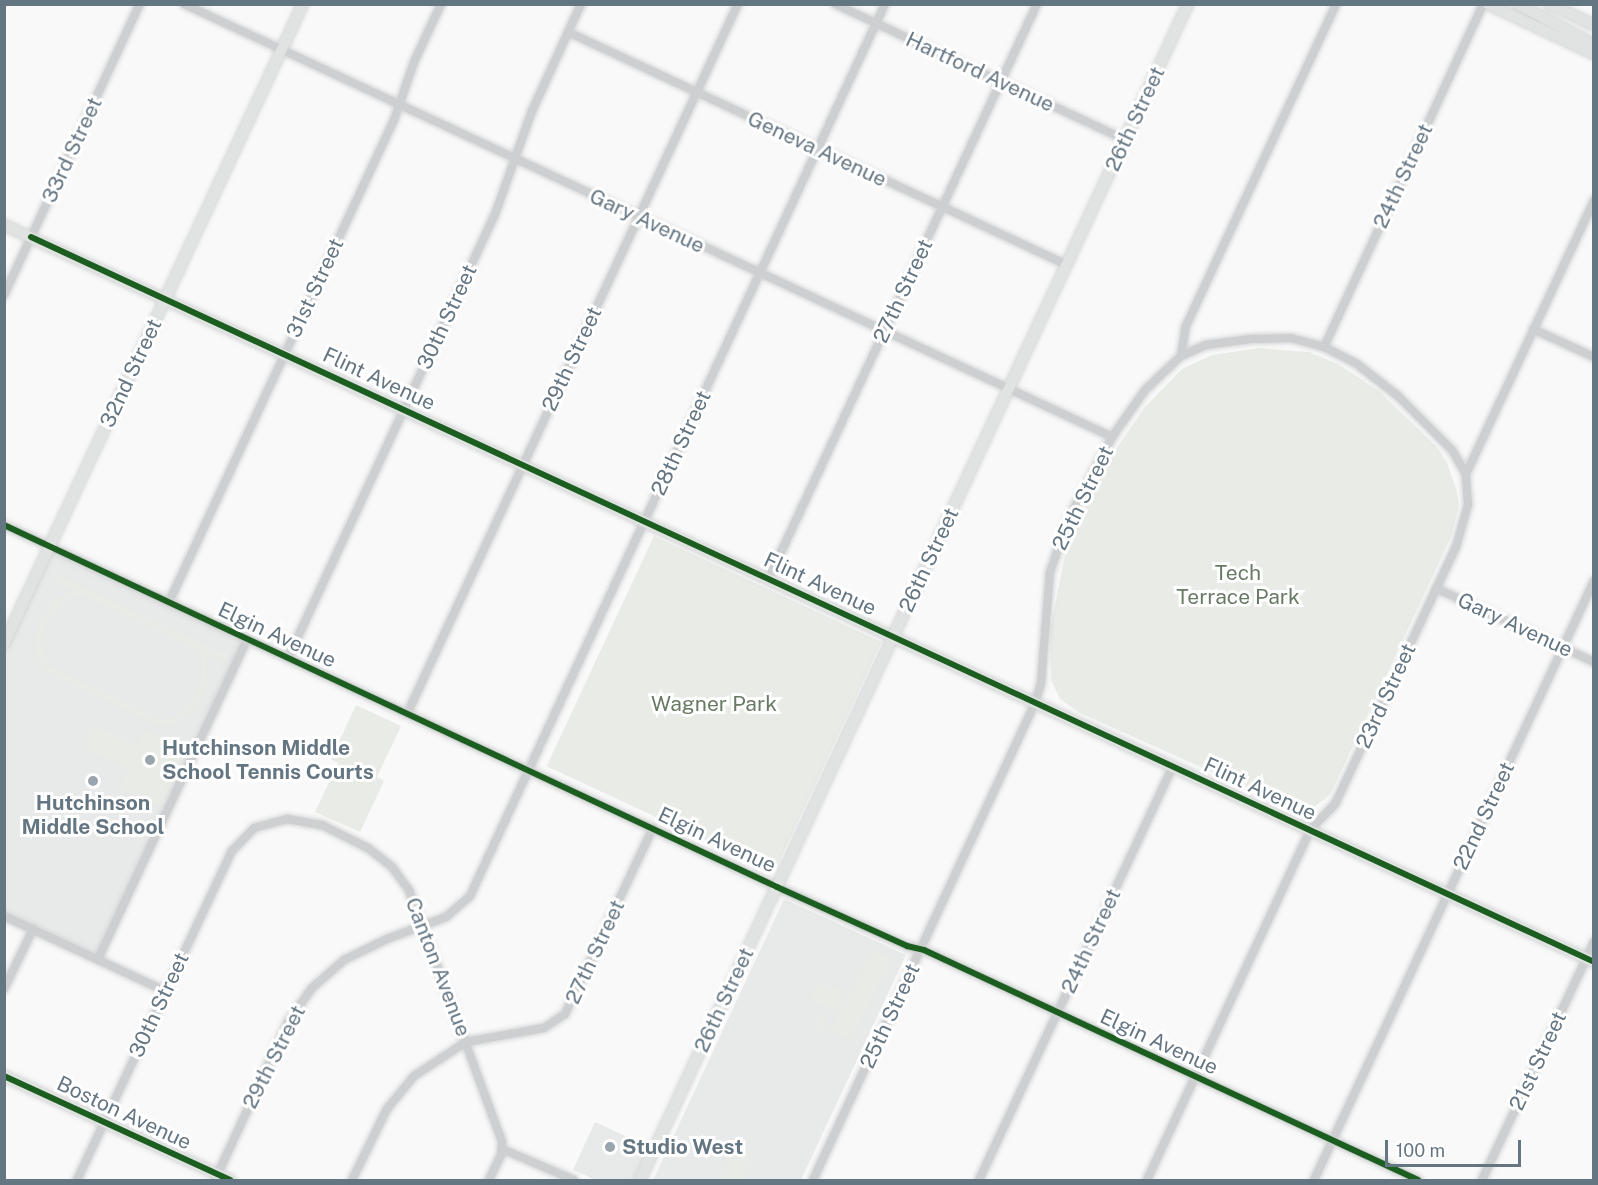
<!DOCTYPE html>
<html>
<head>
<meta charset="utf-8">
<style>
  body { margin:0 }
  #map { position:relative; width:1598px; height:1185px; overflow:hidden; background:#f9f9f9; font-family:"Public Sans",sans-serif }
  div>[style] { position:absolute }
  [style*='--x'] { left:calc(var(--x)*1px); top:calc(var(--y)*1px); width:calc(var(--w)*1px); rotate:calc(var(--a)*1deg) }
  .built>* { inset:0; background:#e8e9e9 }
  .green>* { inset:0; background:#e8ebe6; transform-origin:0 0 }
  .round { border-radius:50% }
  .roads { filter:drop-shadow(0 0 2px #d5d6d7) drop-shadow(0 0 2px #d5d6d7) }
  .street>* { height:8px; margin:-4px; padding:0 4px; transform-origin:4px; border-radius:4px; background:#cecfd0 }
  .secondary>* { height:10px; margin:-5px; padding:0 5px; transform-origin:5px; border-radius:5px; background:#e1e2e2 }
  .cycleway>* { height:6px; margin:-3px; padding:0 3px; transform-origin:3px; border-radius:3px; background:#1b5e20 }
  .dots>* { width:16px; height:16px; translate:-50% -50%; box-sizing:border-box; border:3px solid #fff; border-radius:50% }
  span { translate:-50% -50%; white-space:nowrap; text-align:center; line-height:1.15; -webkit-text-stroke:6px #fff; paint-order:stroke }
  .street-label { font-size:21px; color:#657683 }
  .park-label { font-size:21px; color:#687a64 }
  .poi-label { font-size:21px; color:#657683; font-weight:700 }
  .left { translate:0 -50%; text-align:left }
  .frame { position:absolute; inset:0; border:6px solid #657683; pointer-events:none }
  .scale { position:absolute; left:1385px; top:1140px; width:136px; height:27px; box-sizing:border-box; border:3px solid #657683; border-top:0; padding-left:8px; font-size:18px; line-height:21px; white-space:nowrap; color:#657683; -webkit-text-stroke:4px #fff; paint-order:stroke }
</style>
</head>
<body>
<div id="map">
  <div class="built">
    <i style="clip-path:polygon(50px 546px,247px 639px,98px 959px,5px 915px,5px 644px)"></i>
    <i style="clip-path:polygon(784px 899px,906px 955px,801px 1180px,653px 1180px)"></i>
    <i style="clip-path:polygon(595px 1122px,649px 1147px,634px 1180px,596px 1180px,573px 1170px)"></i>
  </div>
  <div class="green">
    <i style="clip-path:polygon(1259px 348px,1309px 352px,1338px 364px,1379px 391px,1436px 446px,1447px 462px,1457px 492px,1459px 506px,1451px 537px,1330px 795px,1310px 810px,1299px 811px,1080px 713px,1060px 699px,1051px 680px,1050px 630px,1065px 555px,1077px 522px,1116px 449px,1145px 407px,1182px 369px,1212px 355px)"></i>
    <i style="left:654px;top:536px;width:251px;height:254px;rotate:25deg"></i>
    <i style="clip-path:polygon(evenodd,56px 575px,228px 655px,226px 661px,206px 652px,208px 684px,192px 713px,175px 724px,155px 724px,44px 670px,35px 650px,39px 623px,53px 602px,73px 590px,53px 580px,56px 575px,82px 595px,197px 650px,203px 663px,202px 682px,185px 711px,171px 719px,157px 718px,47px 665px,41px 643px,48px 619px,64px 600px,82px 595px)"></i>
    <i style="clip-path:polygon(356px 705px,401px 726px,377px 777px,384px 781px,360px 832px,315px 812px,338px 763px,331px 759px)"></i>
    <i style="clip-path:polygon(93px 724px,138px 745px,145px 730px,194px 752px,167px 810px,119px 788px,128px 769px,82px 747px)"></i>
    <i style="left:872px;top:949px;width:22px;height:91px;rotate:27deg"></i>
    <i style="clip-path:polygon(817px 983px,843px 990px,841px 1008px,834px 1012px,810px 1000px)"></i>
    <i class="round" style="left:814px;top:1017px;width:14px;height:14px"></i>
    <i style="clip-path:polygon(733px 1146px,753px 1155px,749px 1167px,742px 1180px,718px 1180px)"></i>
  </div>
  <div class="roads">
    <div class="street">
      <i style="--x:184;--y:4;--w:1024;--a:25.01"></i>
      <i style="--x:835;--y:4;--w:320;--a:25.1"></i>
      <i style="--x:568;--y:32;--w:551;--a:25.03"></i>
      <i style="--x:4;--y:295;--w:321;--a:-65"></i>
      <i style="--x:1533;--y:329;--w:67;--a:24.7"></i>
      <i style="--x:1324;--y:347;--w:378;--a:-65.1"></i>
      <i style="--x:1181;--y:356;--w:27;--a:-24"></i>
      <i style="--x:1206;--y:345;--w:45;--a:-7.6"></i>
      <i style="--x:1251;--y:339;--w:40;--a:-1.4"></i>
      <i style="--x:1291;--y:338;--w:34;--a:15"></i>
      <i style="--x:1324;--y:347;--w:37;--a:27"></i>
      <i style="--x:1357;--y:364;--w:52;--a:38"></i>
      <i style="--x:1398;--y:396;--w:76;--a:45"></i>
      <i style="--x:1452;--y:450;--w:28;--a:60"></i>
      <i style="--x:4;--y:525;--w:854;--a:25.09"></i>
      <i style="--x:777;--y:887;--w:143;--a:24.4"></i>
      <i style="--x:907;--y:946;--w:17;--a:13"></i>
      <i style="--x:924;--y:950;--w:545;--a:24.97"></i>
      <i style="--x:769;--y:578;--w:633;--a:-64.97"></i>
      <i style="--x:1436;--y:588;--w:174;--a:25.1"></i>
      <i style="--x:169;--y:602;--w:532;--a:-64.98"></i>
      <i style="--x:394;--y:120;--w:61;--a:-71"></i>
      <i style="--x:414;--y:62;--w:64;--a:-65"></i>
      <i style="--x:288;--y:658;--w:487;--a:-65"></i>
      <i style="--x:494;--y:217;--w:113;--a:-70.3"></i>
      <i style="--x:532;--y:111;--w:118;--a:-65.4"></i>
      <i style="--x:407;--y:714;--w:783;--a:-65.01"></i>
      <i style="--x:4;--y:916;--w:178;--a:25"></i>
      <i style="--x:98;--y:959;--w:353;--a:-65"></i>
      <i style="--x:4;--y:989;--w:67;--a:-64.2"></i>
      <i style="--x:502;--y:1149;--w:78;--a:23.3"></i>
      <i style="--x:77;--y:1180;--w:364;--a:-64.8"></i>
      <i style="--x:232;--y:851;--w:32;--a:-46"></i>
      <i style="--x:254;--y:828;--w:34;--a:-15"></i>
      <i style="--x:287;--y:819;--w:36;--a:10"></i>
      <i style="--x:322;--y:825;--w:51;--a:26.6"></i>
      <i style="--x:368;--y:848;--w:31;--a:38"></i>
      <i style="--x:392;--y:867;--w:29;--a:54"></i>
      <i style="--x:409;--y:890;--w:268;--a:69.7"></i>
      <i style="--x:502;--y:1141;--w:14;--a:94"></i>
      <i style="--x:501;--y:1155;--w:28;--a:116"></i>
      <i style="--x:215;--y:1180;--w:174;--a:-65.2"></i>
      <i style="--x:288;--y:1022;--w:42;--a:-54.8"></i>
      <i style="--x:312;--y:988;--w:43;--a:-41.2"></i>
      <i style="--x:344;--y:960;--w:48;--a:-26"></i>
      <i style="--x:387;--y:939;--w:63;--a:-20.4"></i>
      <i style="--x:446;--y:917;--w:32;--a:-41"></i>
      <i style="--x:470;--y:896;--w:984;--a:-65.05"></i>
      <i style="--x:352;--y:1180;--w:79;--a:-63.8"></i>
      <i style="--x:387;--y:1109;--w:43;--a:-50.7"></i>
      <i style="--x:414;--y:1076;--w:62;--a:-33.2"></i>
      <i style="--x:466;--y:1042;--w:79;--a:-10.2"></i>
      <i style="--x:544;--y:1028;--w:25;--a:-34"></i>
      <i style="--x:565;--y:1014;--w:206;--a:-64.7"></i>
      <i style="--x:813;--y:1180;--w:526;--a:-65.04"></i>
      <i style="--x:1035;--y:703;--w:21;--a:-73"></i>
      <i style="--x:1041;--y:683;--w:111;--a:-85.4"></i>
      <i style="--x:1050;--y:572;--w:57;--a:-70.6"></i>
      <i style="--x:1069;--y:518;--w:92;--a:-62"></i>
      <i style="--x:1112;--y:437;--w:57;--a:-54.9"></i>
      <i style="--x:1145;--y:390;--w:50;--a:-43.4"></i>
      <i style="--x:1181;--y:356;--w:30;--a:-81"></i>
      <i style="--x:1186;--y:326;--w:355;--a:-65"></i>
      <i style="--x:979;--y:1180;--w:457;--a:-64.9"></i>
      <i style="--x:1147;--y:1180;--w:386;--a:-65"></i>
      <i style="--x:1310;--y:830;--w:36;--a:-46"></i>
      <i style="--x:1335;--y:804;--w:284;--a:-64.8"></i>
      <i style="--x:1456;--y:547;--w:44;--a:-74.1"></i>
      <i style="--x:1468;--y:505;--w:31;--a:-94"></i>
      <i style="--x:1466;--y:474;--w:302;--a:-64.9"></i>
      <i style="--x:1314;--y:1180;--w:661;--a:-64.95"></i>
      <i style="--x:1482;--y:1180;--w:263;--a:-64.8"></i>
    </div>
    <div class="secondary">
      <i style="--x:1488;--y:4;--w:117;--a:25.3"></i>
      <i style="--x:1518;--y:4;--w:86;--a:28.3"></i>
      <i style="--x:1549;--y:4;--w:50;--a:25"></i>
      <i style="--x:4;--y:225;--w:1753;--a:24.87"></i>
      <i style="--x:4;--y:644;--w:706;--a:-64.96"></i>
      <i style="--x:4;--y:1076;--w:249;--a:24.7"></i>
      <i style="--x:640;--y:1180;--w:1297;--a:-65.02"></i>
    </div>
  </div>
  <div class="cycleway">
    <i style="--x:31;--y:237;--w:1723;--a:24.88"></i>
    <i style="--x:4;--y:525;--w:854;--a:25.09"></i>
    <i style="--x:777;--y:887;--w:143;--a:24.4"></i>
    <i style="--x:907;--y:946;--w:17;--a:13"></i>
    <i style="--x:924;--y:950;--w:545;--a:24.97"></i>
    <i style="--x:4;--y:1076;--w:249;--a:24.7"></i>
  </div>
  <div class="dots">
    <i style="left:150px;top:760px;background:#99a4ac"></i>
    <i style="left:93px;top:781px;background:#99a4ac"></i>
    <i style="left:610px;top:1147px;background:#99a4ac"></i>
  </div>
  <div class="street-label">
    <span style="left:980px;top:72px;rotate:25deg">Hartford Avenue</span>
    <span style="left:1135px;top:119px;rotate:-65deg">26th Street</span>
    <span style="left:817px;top:149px;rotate:25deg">Geneva Avenue</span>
    <span style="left:72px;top:150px;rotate:-65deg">33rd Street</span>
    <span style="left:1403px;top:176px;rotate:-65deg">24th Street</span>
    <span style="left:647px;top:221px;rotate:25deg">Gary Avenue</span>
    <span style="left:315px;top:288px;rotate:-65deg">31st Street</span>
    <span style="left:903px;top:291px;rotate:-65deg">27th Street</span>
    <span style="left:447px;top:317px;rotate:-65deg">30th Street</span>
    <span style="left:572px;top:359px;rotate:-65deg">29th Street</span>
    <span style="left:131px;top:373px;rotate:-65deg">32nd Street</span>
    <span style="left:379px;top:379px;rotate:25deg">Flint Avenue</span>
    <span style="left:681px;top:443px;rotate:-65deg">28th Street</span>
    <span style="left:1083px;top:498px;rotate:-64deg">25th Street</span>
    <span style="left:929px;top:560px;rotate:-65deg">26th Street</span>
    <span style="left:820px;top:584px;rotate:25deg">Flint Avenue</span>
    <span style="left:1515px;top:625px;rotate:25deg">Gary Avenue</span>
    <span style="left:277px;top:635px;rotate:25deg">Elgin Avenue</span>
    <span style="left:1386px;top:696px;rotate:-65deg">23rd Street</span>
    <span style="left:1260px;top:789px;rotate:25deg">Flint Avenue</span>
    <span style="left:1484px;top:816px;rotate:-65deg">22nd Street</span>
    <span style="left:717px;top:840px;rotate:25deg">Elgin Avenue</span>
    <span style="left:1091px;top:941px;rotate:-65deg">24th Street</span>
    <span style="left:595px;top:952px;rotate:-65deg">27th Street</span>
    <span style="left:438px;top:967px;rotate:69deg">Canton Avenue</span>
    <span style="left:724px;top:1000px;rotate:-65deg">26th Street</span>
    <span style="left:159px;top:1005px;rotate:-65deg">30th Street</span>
    <span style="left:890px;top:1016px;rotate:-65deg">25th Street</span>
    <span style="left:1159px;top:1042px;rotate:25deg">Elgin Avenue</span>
    <span style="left:274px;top:1057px;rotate:-63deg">29th Street</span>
    <span style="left:1538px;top:1061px;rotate:-65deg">21st Street</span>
    <span style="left:124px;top:1113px;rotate:25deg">Boston Avenue</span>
  </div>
  <div class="park-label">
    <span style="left:1238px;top:585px">Tech<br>Terrace Park</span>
    <span style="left:714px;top:704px">Wagner Park</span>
  </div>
  <div class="poi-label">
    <span class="left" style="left:162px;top:760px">Hutchinson Middle<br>School Tennis Courts</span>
    <span style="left:93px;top:815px">Hutchinson<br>Middle School</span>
    <span class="left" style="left:622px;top:1147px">Studio West</span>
  </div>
  <div class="frame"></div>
  <div class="scale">100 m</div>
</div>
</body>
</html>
